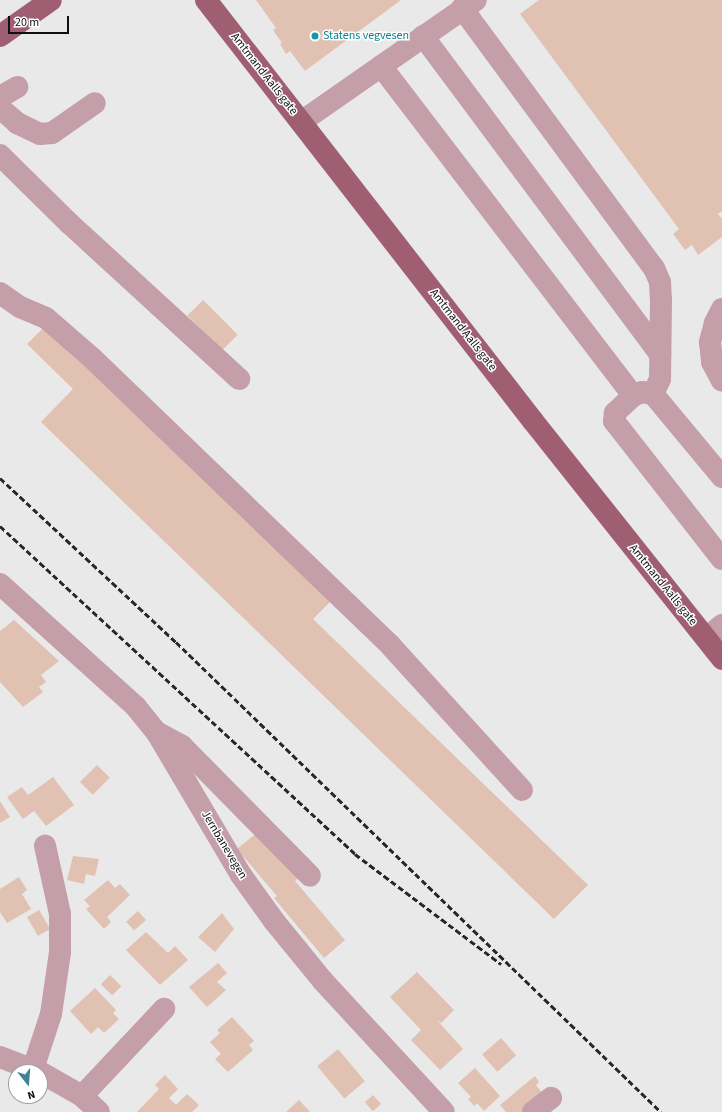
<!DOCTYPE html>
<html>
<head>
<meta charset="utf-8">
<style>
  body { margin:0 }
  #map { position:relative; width:722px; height:1112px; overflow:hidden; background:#e9e9ea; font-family:"Source Sans 3",sans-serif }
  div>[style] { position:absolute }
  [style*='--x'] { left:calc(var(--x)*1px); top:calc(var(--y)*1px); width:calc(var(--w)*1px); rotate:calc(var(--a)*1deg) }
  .building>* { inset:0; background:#e1c1b1; transform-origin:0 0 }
  .minor>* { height:22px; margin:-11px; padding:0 11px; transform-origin:11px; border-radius:11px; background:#c49ea8 }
  .major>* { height:22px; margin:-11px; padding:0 11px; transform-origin:11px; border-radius:11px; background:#9f5e72 }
  .rail>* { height:3px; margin-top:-1.5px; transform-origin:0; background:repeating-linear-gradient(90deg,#262727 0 6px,transparent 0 9px) }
  .dots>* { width:11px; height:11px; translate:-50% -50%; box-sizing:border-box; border:2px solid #fff; border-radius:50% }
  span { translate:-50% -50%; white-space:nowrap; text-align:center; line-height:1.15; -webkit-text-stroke:3px #fff; paint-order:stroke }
  .culture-label { font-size:12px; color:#0d838f }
  .left { translate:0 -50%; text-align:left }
  .street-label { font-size:12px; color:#0e0f0f }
  .north { position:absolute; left:8px; top:1064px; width:40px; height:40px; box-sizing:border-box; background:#fff; border:1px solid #9f9f9f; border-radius:50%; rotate:163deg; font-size:11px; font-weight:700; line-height:16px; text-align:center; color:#0e0f0f }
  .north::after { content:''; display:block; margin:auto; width:14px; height:18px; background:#3f8492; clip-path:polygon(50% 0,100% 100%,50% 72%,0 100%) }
  .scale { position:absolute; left:8px; top:16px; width:61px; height:18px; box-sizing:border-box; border:2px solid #0e0f0f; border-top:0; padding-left:5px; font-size:12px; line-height:14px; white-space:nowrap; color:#0e0f0f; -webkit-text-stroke:3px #fff; paint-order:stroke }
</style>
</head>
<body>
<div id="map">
  <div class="building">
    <i style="clip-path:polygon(256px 0,401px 0,305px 71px,290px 51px,286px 54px,280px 44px,282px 43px,273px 30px,276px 28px)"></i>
    <i style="clip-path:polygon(539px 0,722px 0,722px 211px,718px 214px,722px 219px,722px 237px,698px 255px,692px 245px,685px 250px,673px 234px,679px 229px,520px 14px)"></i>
    <i style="left:203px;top:300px;width:49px;height:22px;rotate:45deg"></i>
    <i style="clip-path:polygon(44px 327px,331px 601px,313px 619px,588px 885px,554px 919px,41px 422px,73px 389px,27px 344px)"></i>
    <i style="clip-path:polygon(14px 620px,59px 661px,41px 675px,46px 682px,39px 687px,43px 692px,23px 707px,0 682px,0 631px)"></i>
    <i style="left:97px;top:765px;width:18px;height:24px;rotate:45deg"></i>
    <i style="clip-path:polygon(53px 777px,74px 805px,46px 826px,34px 811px,23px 819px,7px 797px,22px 787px,28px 795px)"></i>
    <i style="clip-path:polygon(0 801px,10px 817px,0 823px)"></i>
    <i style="clip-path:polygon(259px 831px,298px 878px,295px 881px,345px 940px,324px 958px,274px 898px,277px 896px,237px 849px)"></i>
    <i style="clip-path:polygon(73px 856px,99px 859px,95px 876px,86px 874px,84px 884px,67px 880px)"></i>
    <i style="clip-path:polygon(19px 877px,27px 890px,22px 894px,31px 909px,7px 923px,0 912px,0 889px)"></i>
    <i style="clip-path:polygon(108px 880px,115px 888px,120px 884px,130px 895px,107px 917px,111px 922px,104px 929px,86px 909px,90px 906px,84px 900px)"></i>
    <i style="left:39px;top:910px;width:22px;height:14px;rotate:60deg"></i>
    <i style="left:138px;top:911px;width:12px;height:16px;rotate:48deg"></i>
    <i style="clip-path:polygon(222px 913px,234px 929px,215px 952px,198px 937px)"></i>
    <i style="clip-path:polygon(146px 932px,168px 953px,175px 946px,188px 960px,160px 985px,126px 950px)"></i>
    <i style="clip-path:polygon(218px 963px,227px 973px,217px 982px,226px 990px,207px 1007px,189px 987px)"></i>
    <i style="clip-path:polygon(417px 972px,454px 1010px,441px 1023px,436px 1019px,463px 1049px,440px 1070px,411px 1040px,421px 1030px,390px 997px)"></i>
    <i style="left:110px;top:975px;width:16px;height:13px;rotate:45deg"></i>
    <i style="clip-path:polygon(95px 988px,116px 1010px,113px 1013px,119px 1019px,104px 1033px,98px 1027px,91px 1034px,70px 1011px)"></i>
    <i style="clip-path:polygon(232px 1017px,254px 1041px,249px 1045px,253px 1050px,228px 1072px,215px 1059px,221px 1054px,210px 1042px,220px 1033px,217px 1030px)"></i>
    <i style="left:501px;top:1038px;width:23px;height:25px;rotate:49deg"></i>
    <i style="left:338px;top:1049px;width:42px;height:27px;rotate:50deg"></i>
    <i style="clip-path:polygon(475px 1068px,500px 1096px,484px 1111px,477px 1103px,474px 1106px,468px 1099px,471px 1097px,458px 1083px)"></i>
    <i style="clip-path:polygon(165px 1075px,178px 1089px,169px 1098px,176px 1105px,187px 1094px,199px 1105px,192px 1112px,137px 1112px,159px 1089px,155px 1085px)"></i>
    <i style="clip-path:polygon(535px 1076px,539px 1082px,536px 1085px,543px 1094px,522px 1112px,506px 1112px,500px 1105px)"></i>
    <i style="left:373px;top:1095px;width:12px;height:11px;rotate:48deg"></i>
    <i style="clip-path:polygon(299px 1100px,310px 1112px,286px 1112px)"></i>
  </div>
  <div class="minor">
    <i style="--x:462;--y:8;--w:323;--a:53.6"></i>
    <i style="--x:654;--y:268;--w:15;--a:67"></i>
    <i style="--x:660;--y:282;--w:17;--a:87"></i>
    <i style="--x:661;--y:299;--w:80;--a:90.7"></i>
    <i style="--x:660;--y:379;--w:17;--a:115"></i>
    <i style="--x:423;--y:36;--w:397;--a:53.3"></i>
    <i style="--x:381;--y:66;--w:415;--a:52.6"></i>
    <i style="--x:0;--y:97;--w:20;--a:-30"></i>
    <i style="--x:0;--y:108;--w:23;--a:41"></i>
    <i style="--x:17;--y:123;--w:25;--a:26"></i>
    <i style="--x:40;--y:134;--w:12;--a:-5"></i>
    <i style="--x:52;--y:133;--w:52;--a:-34.9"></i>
    <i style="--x:301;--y:122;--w:213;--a:-34.9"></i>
    <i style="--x:0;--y:155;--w:97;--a:44.6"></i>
    <i style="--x:69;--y:223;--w:231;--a:42.5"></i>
    <i style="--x:0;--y:293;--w:24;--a:35"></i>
    <i style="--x:20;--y:307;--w:28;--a:23"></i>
    <i style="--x:46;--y:318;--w:61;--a:41"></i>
    <i style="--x:92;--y:358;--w:414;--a:43.9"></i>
    <i style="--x:390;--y:645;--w:196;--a:47.7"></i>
    <i style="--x:722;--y:309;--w:16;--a:117"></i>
    <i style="--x:715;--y:323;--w:20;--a:105"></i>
    <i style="--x:710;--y:342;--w:20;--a:84"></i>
    <i style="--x:712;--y:362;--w:21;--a:62"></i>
    <i style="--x:722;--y:477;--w:108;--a:-129.7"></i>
    <i style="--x:653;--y:394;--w:11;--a:-170"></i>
    <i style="--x:642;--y:392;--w:10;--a:156"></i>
    <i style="--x:633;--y:396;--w:25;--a:137"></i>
    <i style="--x:615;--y:413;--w:8;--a:97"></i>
    <i style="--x:614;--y:421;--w:175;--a:52"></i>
    <i style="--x:0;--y:584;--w:183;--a:42.1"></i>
    <i style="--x:136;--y:707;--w:33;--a:51"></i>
    <i style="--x:157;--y:733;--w:165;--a:59.4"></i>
    <i style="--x:241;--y:875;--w:57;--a:54.3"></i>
    <i style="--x:274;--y:921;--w:77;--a:50.8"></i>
    <i style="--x:323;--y:981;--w:178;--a:47.3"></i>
    <i style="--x:706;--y:638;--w:21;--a:-39"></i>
    <i style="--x:158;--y:733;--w:27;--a:28"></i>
    <i style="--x:182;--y:746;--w:182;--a:45.4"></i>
    <i style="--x:0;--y:1057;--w:42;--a:21"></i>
    <i style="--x:33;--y:1069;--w:58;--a:-71.9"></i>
    <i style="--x:51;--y:1014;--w:63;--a:-81.7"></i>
    <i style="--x:60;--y:952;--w:38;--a:-90"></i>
    <i style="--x:60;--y:914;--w:70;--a:-102.4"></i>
    <i style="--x:40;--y:1072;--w:48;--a:29.7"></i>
    <i style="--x:82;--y:1096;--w:23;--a:43"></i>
    <i style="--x:82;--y:1096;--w:120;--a:-46.7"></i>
    <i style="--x:533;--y:1112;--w:23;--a:-38"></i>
  </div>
  <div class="major">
    <i style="--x:206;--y:0;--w:533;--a:52.16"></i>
    <i style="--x:533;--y:421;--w:304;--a:51.5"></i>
    <i style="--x:0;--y:36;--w:62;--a:-35.2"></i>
  </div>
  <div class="rail">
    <i style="--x:0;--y:478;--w:241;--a:43"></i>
    <i style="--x:176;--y:642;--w:675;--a:44.1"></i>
    <i style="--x:0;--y:526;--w:483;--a:42.7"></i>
    <i style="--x:355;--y:854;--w:183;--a:37"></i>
  </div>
  <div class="dots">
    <i style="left:315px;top:36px;background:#0f9aa8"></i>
  </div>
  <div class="culture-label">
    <span class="left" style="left:323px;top:36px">Statens vegvesen</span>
  </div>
  <div class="street-label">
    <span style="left:264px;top:74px;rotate:52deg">Amtmand Aalls gate</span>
    <span style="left:463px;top:330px;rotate:52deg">Amtmand Aalls gate</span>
    <span style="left:663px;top:585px;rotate:51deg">Amtmand Aalls gate</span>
    <span style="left:224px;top:845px;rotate:59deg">Jernbanevegen</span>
  </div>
  <div class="north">N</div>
  <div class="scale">20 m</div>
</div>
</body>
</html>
